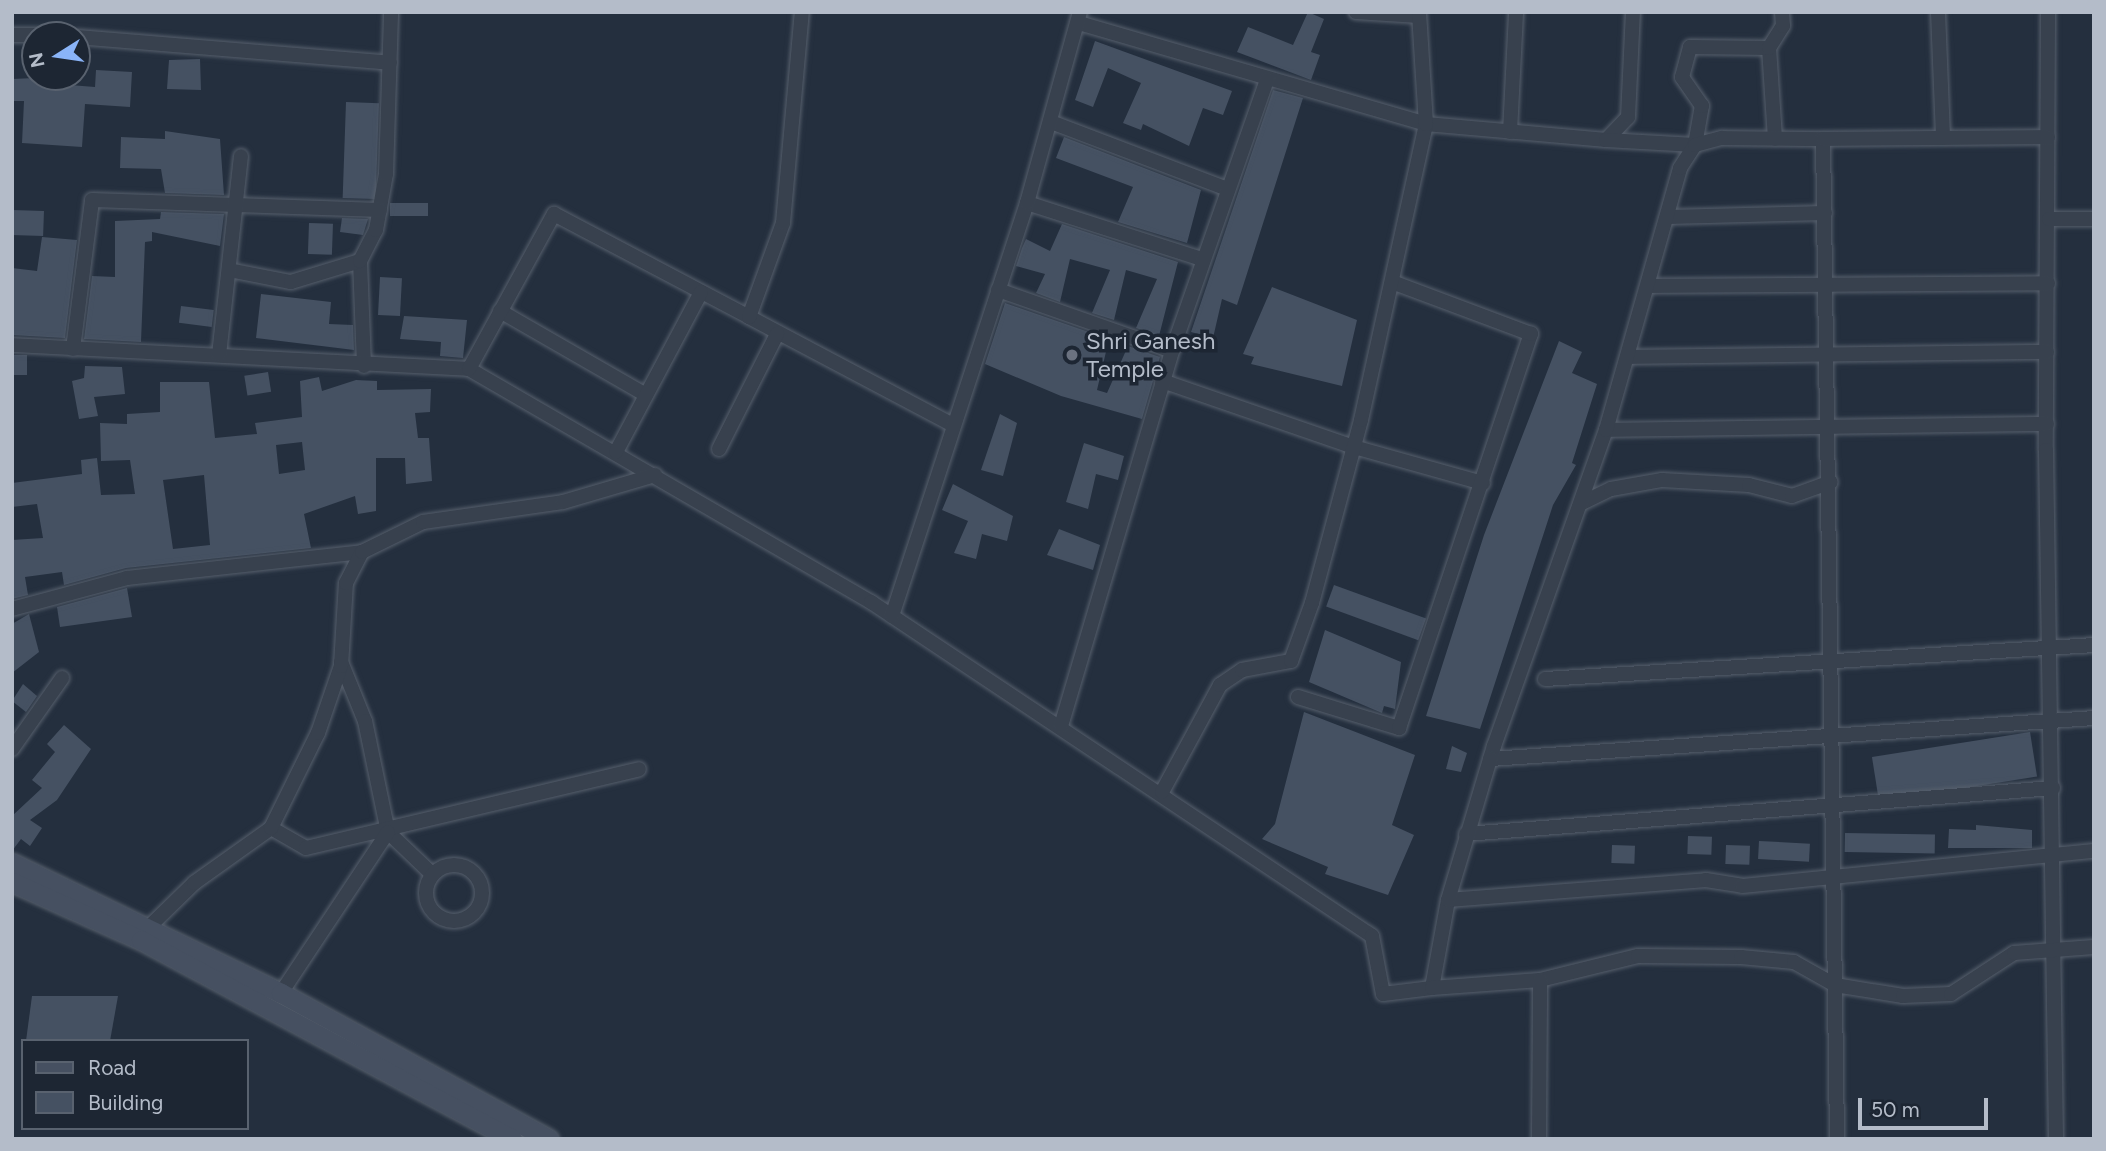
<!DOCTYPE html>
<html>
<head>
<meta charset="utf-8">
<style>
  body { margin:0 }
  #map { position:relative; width:2106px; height:1151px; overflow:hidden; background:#242f3e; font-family:Figtree,sans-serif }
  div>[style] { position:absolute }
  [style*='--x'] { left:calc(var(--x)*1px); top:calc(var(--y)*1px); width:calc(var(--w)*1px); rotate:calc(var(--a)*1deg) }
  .building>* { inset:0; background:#455162; transform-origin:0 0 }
  .roads { filter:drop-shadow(0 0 2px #565f6c) drop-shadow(0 0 2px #565f6c) }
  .street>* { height:14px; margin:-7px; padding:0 7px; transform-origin:7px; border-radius:7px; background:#38414e }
  .street>.ring { margin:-7px; padding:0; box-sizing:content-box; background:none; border:14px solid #38414e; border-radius:50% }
  .secondary>* { height:19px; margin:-9.5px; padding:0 9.5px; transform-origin:9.5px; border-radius:9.5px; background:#465061 }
  .dots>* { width:19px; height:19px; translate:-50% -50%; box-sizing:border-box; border:4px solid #1d2633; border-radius:50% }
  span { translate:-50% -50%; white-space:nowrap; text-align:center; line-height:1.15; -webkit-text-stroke:7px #1d2633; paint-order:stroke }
  .poi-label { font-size:24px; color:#b4bcc9 }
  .left { translate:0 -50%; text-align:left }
  .frame { position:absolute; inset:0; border:14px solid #b4bcc9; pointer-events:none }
  .legend { position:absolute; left:21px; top:1039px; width:228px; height:91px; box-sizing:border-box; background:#1d2633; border:2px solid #59626f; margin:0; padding:9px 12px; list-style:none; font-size:21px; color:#b4bcc9 }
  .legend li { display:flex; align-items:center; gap:14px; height:35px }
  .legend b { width:35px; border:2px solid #59626f }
  .north { position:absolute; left:21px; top:21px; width:70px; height:70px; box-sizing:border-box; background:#1d2633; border:2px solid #59626f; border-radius:50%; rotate:258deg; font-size:19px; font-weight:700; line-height:28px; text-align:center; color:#b4bcc9 }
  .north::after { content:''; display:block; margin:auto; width:24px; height:32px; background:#8ab4f8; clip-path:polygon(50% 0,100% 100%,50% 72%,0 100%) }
  .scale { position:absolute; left:1858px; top:1098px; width:130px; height:32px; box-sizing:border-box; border:4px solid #b4bcc9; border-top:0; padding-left:9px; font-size:21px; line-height:24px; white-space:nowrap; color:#b4bcc9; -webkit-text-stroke:5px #1d2633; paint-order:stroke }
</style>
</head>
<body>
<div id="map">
  <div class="building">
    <i style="clip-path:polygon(1308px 12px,1324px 19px,1311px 52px,1320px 55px,1311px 80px,1237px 52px,1248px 27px,1293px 45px)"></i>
    <i style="clip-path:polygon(1095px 41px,1232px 91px,1223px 115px,1203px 108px,1189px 146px,1143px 124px,1141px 130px,1123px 123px,1141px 83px,1108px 68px,1093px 107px,1075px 100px)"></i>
    <i style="clip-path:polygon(200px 59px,201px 90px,167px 89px,169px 60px)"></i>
    <i style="clip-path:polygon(96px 70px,132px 72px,130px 107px,85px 104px,82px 147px,22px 143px,24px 101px,12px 101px,12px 79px,57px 77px,57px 84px,95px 87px)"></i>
    <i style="clip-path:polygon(1273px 90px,1303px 98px,1237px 305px,1222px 299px,1213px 338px,1191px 332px)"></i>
    <i style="left:346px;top:102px;width:33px;height:96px;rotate:2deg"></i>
    <i style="clip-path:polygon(165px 131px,220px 139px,224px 195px,165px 193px,161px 169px,120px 168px,121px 137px,165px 139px)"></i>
    <i style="clip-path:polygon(1064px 137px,1201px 190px,1187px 243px,1118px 222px,1133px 187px,1056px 158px)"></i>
    <i style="left:428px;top:203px;width:13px;height:38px;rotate:90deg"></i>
    <i style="left:12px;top:210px;width:32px;height:25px;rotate:2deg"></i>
    <i style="clip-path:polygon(161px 212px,224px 214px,220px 246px,152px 232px,152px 241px,145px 242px,141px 342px,84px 339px,92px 276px,115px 277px,115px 221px,160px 219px)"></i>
    <i style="clip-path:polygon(342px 218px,368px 219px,363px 235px,340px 232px)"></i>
    <i style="left:309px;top:223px;width:24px;height:31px;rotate:2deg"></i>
    <i style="clip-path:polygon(1062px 224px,1178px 262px,1159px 336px,1136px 328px,1157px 279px,1126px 270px,1114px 320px,1092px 313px,1110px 270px,1070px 259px,1060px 302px,1036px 293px,1045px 274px,1016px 266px,1022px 248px,1026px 239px,1050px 251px)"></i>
    <i style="clip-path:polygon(42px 237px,77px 240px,65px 338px,12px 335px,12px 268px,37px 271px)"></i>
    <i style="left:380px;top:277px;width:22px;height:38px;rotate:3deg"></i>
    <i style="clip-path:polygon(1272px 287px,1357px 320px,1342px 386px,1251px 364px,1254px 357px,1243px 354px)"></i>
    <i style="clip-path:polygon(261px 294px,331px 302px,329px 324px,353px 325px,354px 350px,256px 338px)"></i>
    <i style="clip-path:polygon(1005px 303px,1109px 339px,1097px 390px,1107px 393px,1128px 346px,1160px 357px,1142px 419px,1061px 396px,985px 364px)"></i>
    <i style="left:181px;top:306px;width:33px;height:17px;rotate:7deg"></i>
    <i style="clip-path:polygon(404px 316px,467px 320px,463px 358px,440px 356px,441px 342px,400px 339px)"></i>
    <i style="clip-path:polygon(1559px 341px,1582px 352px,1572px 373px,1597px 384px,1572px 463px,1576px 465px,1553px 505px,1480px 729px,1426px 716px,1484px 535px)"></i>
    <i style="left:12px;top:355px;width:15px;height:20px"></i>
    <i style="clip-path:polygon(85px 366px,122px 367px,125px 394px,94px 397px,98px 416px,79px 419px,72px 381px,84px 378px)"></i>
    <i style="left:268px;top:372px;width:20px;height:24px;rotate:81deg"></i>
    <i style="clip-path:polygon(evenodd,319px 377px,322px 391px,356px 380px,377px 381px,377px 390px,431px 389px,430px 412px,415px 413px,418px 438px,429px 438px,432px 481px,406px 484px,405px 458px,376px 458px,376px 511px,358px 514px,355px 496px,304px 514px,311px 548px,126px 568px,64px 585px,62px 572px,25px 577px,28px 595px,12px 599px,12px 540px,43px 538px,37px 504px,12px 507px,12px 483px,82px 474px,81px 460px,97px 458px,101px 495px,135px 494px,130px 460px,101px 461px,100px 423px,127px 424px,127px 414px,160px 412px,160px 382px,209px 382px,215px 438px,257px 434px,255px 423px,302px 417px,300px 381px,319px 377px,302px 442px,305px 470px,279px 474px,276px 445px,302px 442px,319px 377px,204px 475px,210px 545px,173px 549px,163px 480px,204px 475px)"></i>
    <i style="clip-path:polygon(1000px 414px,1017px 423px,1003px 476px,981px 470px)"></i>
    <i style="clip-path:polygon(1084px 443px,1124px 456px,1118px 480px,1096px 474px,1088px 509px,1066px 502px)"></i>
    <i style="clip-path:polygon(953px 484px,1013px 516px,1007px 541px,982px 534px,976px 559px,954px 553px,968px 521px,942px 510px)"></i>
    <i style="clip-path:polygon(1059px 529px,1100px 545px,1093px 570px,1047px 555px)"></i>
    <i style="left:1334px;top:585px;width:98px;height:23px;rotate:20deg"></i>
    <i style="clip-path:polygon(127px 588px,132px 617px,60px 627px,57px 607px)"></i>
    <i style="clip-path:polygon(29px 614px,39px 652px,12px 673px,12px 624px)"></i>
    <i style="clip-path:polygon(1325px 630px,1401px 662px,1395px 709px,1384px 706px,1382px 713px,1309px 682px)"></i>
    <i style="clip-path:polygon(23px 684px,37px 696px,26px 712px,12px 701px)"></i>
    <i style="clip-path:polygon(1304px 712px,1415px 755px,1392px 825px,1414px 835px,1388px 895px,1325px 874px,1328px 867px,1262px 839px,1275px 824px)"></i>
    <i style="clip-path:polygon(64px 725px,91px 749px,57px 800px,30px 820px,42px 828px,30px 846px,21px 839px,12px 851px,12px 816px,42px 788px,32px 780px,55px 752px,47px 744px)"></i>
    <i style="left:2030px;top:732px;width:45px;height:160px;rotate:81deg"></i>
    <i style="clip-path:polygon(1452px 746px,1467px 753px,1461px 772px,1446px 769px)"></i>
    <i style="clip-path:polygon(1976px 825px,2032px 830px,2032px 848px,1948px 848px,1949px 829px,1976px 830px)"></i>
    <i style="left:1845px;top:833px;width:90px;height:19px;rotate:1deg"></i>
    <i style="left:1688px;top:836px;width:24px;height:18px;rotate:2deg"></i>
    <i style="left:1759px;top:841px;width:51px;height:18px;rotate:3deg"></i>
    <i style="left:1612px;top:845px;width:23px;height:18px;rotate:2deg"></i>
    <i style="left:1726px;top:845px;width:24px;height:19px;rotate:2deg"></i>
    <i style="clip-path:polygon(32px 996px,118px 996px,110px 1041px,26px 1041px)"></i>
  </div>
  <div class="roads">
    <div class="street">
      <i style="--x:1356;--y:12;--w:63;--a:3.6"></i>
      <i style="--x:1938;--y:12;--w:126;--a:87.7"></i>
      <i style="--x:2048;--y:12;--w:438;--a:90.3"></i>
      <i style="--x:2046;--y:450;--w:689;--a:89.17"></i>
      <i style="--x:1079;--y:23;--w:361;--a:16.2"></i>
      <i style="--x:1426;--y:124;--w:181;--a:5.1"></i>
      <i style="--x:1606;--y:140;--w:32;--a:-46"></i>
      <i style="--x:1628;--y:117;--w:105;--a:-87.3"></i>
      <i style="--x:12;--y:35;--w:43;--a:0"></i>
      <i style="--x:77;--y:37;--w:314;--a:4.7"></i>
      <i style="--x:1769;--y:48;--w:91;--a:86.2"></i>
      <i style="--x:1051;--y:122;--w:188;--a:20.8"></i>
      <i style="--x:1510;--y:132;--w:120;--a:-87.1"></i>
      <i style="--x:1606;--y:140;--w:89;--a:3.2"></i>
      <i style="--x:1695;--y:145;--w:40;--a:-80"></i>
      <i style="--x:1702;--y:106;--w:35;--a:-125"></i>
      <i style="--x:1682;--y:77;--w:31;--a:-75"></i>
      <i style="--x:1690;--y:47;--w:79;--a:0.7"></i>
      <i style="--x:1769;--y:48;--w:26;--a:-58"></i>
      <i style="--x:1783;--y:26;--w:14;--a:-94"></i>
      <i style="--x:1027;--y:203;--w:183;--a:17.8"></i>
      <i style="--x:1668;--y:217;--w:157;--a:-1.5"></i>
      <i style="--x:2049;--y:219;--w:45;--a:0"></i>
      <i style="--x:360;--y:261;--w:105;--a:87.8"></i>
      <i style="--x:229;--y:270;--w:63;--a:11"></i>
      <i style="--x:291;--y:282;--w:72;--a:-16.9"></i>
      <i style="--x:360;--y:261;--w:35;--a:-63"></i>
      <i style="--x:376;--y:230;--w:57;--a:-79.9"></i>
      <i style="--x:386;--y:174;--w:162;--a:-88.2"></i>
      <i style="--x:1649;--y:286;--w:399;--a:-0.4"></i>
      <i style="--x:998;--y:290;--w:184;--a:19.3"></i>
      <i style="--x:1172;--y:351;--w:288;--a:-70.7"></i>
      <i style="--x:500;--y:311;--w:168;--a:29.9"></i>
      <i style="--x:749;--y:317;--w:231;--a:27.9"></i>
      <i style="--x:12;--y:345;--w:458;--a:3"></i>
      <i style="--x:469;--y:369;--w:465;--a:30.1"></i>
      <i style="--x:871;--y:602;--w:602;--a:33.69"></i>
      <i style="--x:1372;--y:936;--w:59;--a:79.3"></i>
      <i style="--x:1383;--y:994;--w:49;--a:-7"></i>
      <i style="--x:1432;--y:988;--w:89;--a:-79.7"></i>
      <i style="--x:1448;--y:900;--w:259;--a:-4.4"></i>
      <i style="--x:1706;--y:880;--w:36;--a:9"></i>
      <i style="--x:1742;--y:886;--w:354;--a:-5.7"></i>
      <i style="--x:73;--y:349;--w:150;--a:-82.7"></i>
      <i style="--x:92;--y:200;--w:288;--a:2"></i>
      <i style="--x:219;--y:355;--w:200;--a:-83.7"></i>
      <i style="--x:1629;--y:357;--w:418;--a:-0.7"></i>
      <i style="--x:469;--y:369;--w:177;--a:-61.3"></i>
      <i style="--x:554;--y:214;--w:221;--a:27.8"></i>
      <i style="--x:749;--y:317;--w:100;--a:-70.1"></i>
      <i style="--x:783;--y:223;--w:212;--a:-84.9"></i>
      <i style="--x:1162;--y:381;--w:203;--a:19"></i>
      <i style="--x:1354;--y:447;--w:134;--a:15.6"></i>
      <i style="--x:1606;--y:430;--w:441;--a:-0.8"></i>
      <i style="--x:719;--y:449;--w:129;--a:-63.2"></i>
      <i style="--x:616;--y:452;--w:181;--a:-62"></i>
      <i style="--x:1582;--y:503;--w:32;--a:-26"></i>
      <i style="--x:1611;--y:489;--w:52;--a:-10"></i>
      <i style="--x:1662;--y:480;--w:87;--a:3.3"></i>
      <i style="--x:1749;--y:485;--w:44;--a:14.3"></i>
      <i style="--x:1792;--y:496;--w:41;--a:-19.7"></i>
      <i style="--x:12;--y:609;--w:119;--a:-15.1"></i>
      <i style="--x:127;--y:578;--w:236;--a:-6.3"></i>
      <i style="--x:892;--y:616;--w:435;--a:-71.9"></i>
      <i style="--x:1027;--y:203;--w:198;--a:-74.5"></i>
      <i style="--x:341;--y:662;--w:64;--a:67.9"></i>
      <i style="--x:365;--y:721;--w:113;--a:78.3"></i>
      <i style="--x:388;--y:832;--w:61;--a:43.7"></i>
      <i style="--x:1545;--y:679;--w:550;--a:-3.54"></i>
      <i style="--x:1298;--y:697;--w:106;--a:17.1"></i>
      <i style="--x:1399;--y:728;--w:416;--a:-71.5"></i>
      <i style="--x:1531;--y:334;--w:148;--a:-159.5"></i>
      <i style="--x:1061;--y:726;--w:391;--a:-73.5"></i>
      <i style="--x:12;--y:749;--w:87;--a:-54.8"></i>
      <i style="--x:1490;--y:759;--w:605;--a:-3.88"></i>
      <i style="--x:1162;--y:792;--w:122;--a:-61.5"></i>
      <i style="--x:1220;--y:685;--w:27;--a:-34"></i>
      <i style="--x:1242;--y:670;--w:50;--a:-10.4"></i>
      <i style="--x:1291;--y:661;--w:62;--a:-70.1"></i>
      <i style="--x:1312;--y:603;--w:189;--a:-75"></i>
      <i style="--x:1361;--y:420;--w:303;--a:-77.6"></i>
      <i style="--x:1426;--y:124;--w:112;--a:-93.6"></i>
      <i style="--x:271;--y:828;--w:40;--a:29.7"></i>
      <i style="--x:306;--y:848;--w:342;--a:-13.3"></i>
      <i style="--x:1466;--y:834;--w:589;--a:-4.48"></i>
      <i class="ring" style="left:426px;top:865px;width:42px;height:42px"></i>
      <i style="--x:1448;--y:900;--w:161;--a:-73.4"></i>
      <i style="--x:1494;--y:746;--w:335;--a:-70.5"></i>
      <i style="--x:1606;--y:430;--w:272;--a:-74.2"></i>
      <i style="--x:1680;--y:168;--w:27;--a:-57"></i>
      <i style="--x:1695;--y:145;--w:28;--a:-15"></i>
      <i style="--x:1722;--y:138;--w:101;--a:0.6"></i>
      <i style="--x:150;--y:926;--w:62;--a:-44.3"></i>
      <i style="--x:194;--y:883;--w:95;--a:-35.5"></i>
      <i style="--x:271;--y:828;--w:106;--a:-63.7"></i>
      <i style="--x:318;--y:733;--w:71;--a:-71.1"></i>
      <i style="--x:341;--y:666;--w:83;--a:-86.6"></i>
      <i style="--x:346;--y:583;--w:35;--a:-63"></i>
      <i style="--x:362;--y:552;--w:68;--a:-26.2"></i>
      <i style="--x:423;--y:522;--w:141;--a:-8.1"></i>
      <i style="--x:563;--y:502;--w:96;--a:-16.4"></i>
      <i style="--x:1432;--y:988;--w:108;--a:-4.2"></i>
      <i style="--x:1540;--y:980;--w:101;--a:-13.8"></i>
      <i style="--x:1638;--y:956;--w:103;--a:0.6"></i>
      <i style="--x:1741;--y:957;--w:53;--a:5.4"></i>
      <i style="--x:1794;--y:962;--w:47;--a:29.3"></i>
      <i style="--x:1835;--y:985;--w:69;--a:9.2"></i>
      <i style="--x:1903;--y:996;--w:48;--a:-2.4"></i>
      <i style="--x:1951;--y:994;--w:75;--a:-33.1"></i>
      <i style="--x:2014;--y:953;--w:80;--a:-4.3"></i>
      <i style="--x:281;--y:993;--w:193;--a:-56.4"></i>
      <i style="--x:1539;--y:1139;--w:159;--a:-89.6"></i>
      <i style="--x:1837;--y:1139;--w:1000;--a:-90.8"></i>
      <i style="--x:1823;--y:139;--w:225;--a:-0.5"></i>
    </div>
    <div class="secondary">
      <i style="--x:12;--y:863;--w:299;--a:25.8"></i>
      <i style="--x:281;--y:993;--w:305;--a:28.6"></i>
      <i style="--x:12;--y:882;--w:141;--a:24.2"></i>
      <i style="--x:141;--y:940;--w:421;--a:28.2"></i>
    </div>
  </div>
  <div class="dots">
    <i style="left:1072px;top:355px;background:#6b7280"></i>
  </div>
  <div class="poi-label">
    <span class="left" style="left:1086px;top:355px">Shri Ganesh<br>Temple</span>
  </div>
  <div class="frame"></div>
  <ul class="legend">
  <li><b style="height:9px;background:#465061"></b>Road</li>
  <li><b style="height:19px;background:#455162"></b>Building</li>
  </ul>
  <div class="north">N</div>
  <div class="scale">50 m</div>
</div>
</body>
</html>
